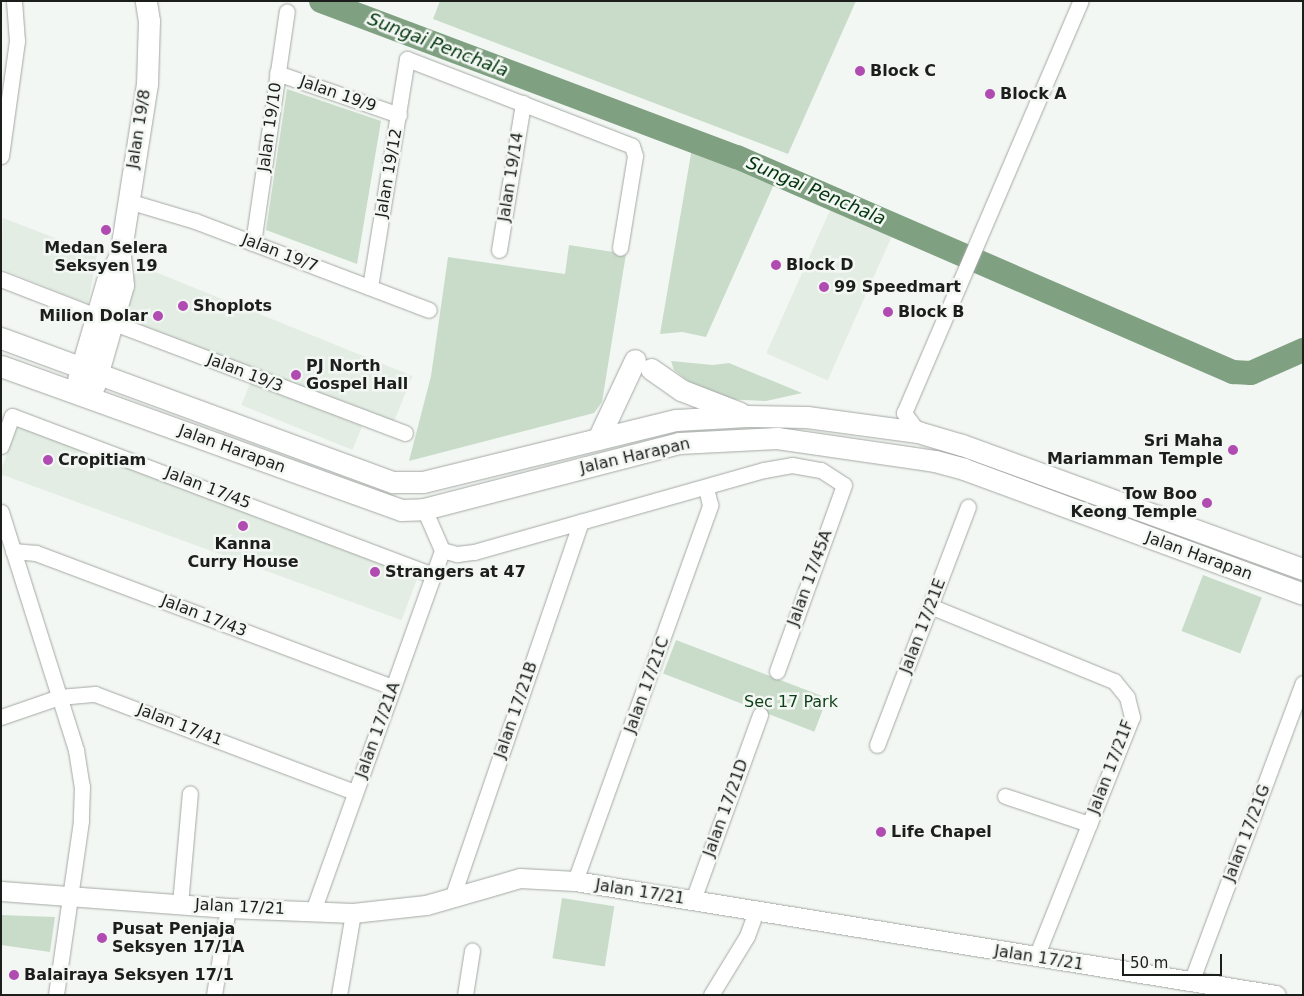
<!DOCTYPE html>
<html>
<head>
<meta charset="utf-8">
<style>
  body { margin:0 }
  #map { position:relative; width:1304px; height:996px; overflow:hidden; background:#f3f7f3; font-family:"DejaVu Sans",sans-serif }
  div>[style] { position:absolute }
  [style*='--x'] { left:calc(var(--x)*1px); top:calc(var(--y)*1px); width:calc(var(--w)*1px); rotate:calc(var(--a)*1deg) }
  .built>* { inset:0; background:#e3ede3; transform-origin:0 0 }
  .green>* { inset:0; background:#c8dcc9; transform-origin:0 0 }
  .river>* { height:24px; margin:-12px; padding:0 12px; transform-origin:12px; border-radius:12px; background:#80a082 }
  .roads { filter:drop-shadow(0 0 1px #a4a8a4) drop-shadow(0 0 1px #a4a8a4) }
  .minor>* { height:15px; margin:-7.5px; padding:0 7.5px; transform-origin:7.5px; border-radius:7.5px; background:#fff }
  .tertiary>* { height:19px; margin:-9.5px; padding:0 9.5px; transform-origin:9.5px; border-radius:9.5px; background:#fff }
  .secondary>* { height:21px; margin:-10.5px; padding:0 10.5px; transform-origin:10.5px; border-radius:10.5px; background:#fff }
  .dots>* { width:14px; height:14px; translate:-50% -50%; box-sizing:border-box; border:2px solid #f3f7f3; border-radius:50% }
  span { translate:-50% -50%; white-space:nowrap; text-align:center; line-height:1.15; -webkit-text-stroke:5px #f3f7f3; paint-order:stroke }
  .poi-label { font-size:16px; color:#1c1e1c; font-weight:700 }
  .left { translate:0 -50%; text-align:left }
  .right { translate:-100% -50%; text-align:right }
  .street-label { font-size:16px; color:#1c1e1c }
  .park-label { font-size:16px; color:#0d3f17 }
  .water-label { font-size:18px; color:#00340c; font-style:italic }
  .frame { position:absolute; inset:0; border:2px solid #1c1e1c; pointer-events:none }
  .scale { position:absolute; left:1122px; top:954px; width:100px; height:22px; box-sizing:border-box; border:2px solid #1c1e1c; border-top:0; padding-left:6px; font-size:15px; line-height:18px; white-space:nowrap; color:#1c1e1c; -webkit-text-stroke:4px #f3f7f3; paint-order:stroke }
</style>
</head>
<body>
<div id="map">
  <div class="built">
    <i style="left:831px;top:208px;width:67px;height:159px;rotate:24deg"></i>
    <i style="clip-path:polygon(3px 218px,97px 254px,88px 304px,1px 269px)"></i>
    <i style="left:138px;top:265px;width:296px;height:56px;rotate:22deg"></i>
    <i style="left:251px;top:381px;width:120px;height:26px;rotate:22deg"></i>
    <i style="left:17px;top:426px;width:428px;height:51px;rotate:20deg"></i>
  </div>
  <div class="green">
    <i style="clip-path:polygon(440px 1px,856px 1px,788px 154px,433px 19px)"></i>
    <i style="clip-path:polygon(287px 89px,381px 121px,357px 264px,266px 230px)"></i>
    <i style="clip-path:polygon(692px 148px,775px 182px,706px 337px,682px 332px,660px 334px)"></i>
    <i style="clip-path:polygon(569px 245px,626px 254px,602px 402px,594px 413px,409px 461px,431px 376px,448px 257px,565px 274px)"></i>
    <i style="clip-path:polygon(671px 361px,713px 365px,729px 363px,802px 393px,766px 401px,725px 399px,693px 385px,674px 370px)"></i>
    <i style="left:1203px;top:575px;width:63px;height:60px;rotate:21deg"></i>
    <i style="left:676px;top:640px;width:162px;height:36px;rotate:21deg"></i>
    <i style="left:562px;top:898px;width:53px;height:61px;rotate:9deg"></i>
    <i style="clip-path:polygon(1px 915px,55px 917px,50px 952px,1px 945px)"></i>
  </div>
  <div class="river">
    <i style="--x:321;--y:1;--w:444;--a:20.6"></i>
    <i style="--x:737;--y:157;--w:541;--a:23.44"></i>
    <i style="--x:1233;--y:372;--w:18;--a:3"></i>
    <i style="--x:1251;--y:373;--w:57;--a:-23.9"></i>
  </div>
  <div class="roads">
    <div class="minor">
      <i style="--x:277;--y:73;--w:129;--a:19"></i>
      <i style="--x:1;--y:156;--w:116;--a:-82.1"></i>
      <i style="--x:17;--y:41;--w:40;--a:-94.3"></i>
      <i style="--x:128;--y:201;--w:70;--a:16.6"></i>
      <i style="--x:195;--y:221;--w:250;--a:20.8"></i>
      <i style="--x:253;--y:243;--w:234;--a:-81.7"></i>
      <i style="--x:499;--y:250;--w:149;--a:-80.7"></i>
      <i style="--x:1;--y:279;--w:105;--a:21.2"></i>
      <i style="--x:370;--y:287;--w:231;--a:-80.8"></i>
      <i style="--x:407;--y:59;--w:241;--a:21.1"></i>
      <i style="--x:632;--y:146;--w:10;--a:73"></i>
      <i style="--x:635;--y:156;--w:93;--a:99.3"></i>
      <i style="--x:114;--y:323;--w:311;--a:20.7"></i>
      <i style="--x:918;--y:432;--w:24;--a:-126"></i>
      <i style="--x:904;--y:413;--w:448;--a:-66.8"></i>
      <i style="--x:1;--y:446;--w:32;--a:-70"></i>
      <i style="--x:12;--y:416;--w:450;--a:20.7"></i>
      <i style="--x:424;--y:509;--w:45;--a:66.3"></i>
      <i style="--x:442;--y:550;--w:16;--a:15"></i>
      <i style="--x:457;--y:554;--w:17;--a:-7"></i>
      <i style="--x:474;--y:552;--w:301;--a:-15.8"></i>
      <i style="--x:764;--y:470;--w:28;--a:-10"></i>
      <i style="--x:792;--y:465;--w:29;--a:10"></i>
      <i style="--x:821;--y:470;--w:27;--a:33"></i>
      <i style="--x:844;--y:485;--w:198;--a:109.8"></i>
      <i style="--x:1;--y:512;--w:250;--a:72.5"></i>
      <i style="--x:76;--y:750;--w:36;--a:81"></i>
      <i style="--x:82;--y:786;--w:35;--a:92"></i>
      <i style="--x:81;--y:821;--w:176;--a:98.2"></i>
      <i style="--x:13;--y:551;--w:23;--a:5"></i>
      <i style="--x:36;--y:553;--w:381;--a:20.6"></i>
      <i style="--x:930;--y:606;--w:199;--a:22.2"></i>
      <i style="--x:1114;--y:681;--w:21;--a:51"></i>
      <i style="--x:1127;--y:697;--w:21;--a:76"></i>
      <i style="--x:1132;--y:717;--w:258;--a:111.8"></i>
      <i style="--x:1;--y:717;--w:61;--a:-19"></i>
      <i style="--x:59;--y:697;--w:36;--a:-5"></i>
      <i style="--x:95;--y:694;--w:278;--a:20.7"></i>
      <i style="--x:877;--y:745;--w:255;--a:-69.1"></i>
      <i style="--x:1005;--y:796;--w:89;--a:18.4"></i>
      <i style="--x:575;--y:881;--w:400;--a:-70.2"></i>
      <i style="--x:710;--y:505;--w:18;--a:-103"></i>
      <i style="--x:452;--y:898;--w:398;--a:-71.1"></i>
      <i style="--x:693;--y:900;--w:197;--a:-70.1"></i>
      <i style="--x:180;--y:904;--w:111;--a:-84.9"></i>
      <i style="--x:313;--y:911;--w:383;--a:-70.3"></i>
      <i style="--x:1191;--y:982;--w:319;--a:-69.5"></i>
      <i style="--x:214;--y:995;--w:88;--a:-80.9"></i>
      <i style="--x:339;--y:995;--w:83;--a:-80.3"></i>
      <i style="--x:465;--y:995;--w:45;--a:-81"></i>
      <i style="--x:711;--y:995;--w:69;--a:-58.6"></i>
      <i style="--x:747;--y:936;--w:27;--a:-70"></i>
    </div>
    <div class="tertiary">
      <i style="--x:1;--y:891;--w:228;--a:4.3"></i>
      <i style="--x:228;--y:908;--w:125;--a:2.3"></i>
      <i style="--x:353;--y:913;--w:73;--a:-6.3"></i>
      <i style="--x:426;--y:905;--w:98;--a:-16"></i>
      <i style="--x:520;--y:878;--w:55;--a:3.1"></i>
      <i style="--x:575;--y:881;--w:710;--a:9.24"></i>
    </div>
    <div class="secondary">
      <i style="--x:1;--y:338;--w:418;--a:20.2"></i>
      <i style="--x:393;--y:482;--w:30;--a:0"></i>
      <i style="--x:423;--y:482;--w:260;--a:-13.8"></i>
      <i style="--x:676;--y:420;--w:71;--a:-3.2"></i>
      <i style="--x:747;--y:416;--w:60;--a:1"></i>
      <i style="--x:807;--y:417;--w:112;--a:7.7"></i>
      <i style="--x:918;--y:432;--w:46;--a:16.5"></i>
      <i style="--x:962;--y:445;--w:363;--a:20"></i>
      <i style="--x:1;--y:366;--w:425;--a:19.8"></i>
      <i style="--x:401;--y:510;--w:23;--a:-2"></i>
      <i style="--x:424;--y:509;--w:263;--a:-14.5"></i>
      <i style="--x:679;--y:443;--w:98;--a:-2.9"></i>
      <i style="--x:777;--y:438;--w:160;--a:8.3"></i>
      <i style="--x:935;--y:461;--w:30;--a:15"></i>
      <i style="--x:964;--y:469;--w:361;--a:20.2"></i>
      <i style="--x:651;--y:369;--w:37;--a:35"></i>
      <i style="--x:681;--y:390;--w:63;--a:21.3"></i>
      <i style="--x:78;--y:380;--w:103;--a:-73.7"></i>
      <i style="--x:107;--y:281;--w:28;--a:-63"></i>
      <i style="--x:94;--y:386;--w:105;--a:-74"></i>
      <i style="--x:123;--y:285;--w:29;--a:-96"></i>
      <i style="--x:120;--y:256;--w:174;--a:-81.1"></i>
      <i style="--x:147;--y:84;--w:63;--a:-88.2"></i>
      <i style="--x:149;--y:21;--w:20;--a:-99"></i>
      <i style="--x:598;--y:439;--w:87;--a:-64.9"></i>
    </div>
  </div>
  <div class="dots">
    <i style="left:860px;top:71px;background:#af4bb1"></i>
    <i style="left:990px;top:94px;background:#af4bb1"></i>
    <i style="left:106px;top:230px;background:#af4bb1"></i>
    <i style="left:776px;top:265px;background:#af4bb1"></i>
    <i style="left:824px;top:287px;background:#af4bb1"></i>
    <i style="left:183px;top:306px;background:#af4bb1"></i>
    <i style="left:888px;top:312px;background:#af4bb1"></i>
    <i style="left:158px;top:316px;background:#af4bb1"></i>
    <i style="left:296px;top:375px;background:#af4bb1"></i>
    <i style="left:1233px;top:450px;background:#af4bb1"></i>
    <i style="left:48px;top:460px;background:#af4bb1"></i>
    <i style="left:1207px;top:503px;background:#af4bb1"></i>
    <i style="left:243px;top:526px;background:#af4bb1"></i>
    <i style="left:375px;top:572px;background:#af4bb1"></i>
    <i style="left:881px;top:832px;background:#af4bb1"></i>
    <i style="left:102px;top:938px;background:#af4bb1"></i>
    <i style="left:14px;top:975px;background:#af4bb1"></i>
  </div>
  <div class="poi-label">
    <span class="left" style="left:870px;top:71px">Block C</span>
    <span class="left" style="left:1000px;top:94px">Block A</span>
    <span style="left:106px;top:257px">Medan Selera<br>Seksyen 19</span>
    <span class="left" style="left:786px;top:265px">Block D</span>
    <span class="left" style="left:834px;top:287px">99 Speedmart</span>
    <span class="left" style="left:193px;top:306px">Shoplots</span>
    <span class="left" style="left:898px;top:312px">Block B</span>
    <span class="right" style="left:148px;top:316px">Milion Dolar</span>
    <span class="left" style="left:306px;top:375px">PJ North<br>Gospel Hall</span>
    <span class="right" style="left:1223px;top:450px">Sri Maha<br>Mariamman Temple</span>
    <span class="left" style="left:58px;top:460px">Cropitiam</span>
    <span class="right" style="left:1197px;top:503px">Tow Boo<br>Keong Temple</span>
    <span style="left:243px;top:553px">Kanna<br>Curry House</span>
    <span class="left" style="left:385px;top:572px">Strangers at 47</span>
    <span class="left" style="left:891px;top:832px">Life Chapel</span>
    <span class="left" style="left:112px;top:938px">Pusat Penjaja<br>Seksyen 17/1A</span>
    <span class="left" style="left:24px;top:975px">Balairaya Seksyen 17/1</span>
  </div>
  <div class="street-label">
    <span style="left:338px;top:94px;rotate:19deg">Jalan 19/9</span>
    <span style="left:270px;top:127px;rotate:-82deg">Jalan 19/10</span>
    <span style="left:139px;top:129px;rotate:-81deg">Jalan 19/8</span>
    <span style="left:389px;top:173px;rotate:-80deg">Jalan 19/12</span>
    <span style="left:511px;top:177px;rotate:-81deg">Jalan 19/14</span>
    <span style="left:280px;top:253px;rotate:21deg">Jalan 19/7</span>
    <span style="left:245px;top:373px;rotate:21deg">Jalan 19/3</span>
    <span style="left:232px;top:449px;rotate:20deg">Jalan Harapan</span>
    <span style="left:635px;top:456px;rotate:-13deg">Jalan Harapan</span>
    <span style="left:208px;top:488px;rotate:21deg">Jalan 17/45</span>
    <span style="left:1199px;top:556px;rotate:20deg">Jalan Harapan</span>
    <span style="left:810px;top:578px;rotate:-70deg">Jalan 17/45A</span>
    <span style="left:204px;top:616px;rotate:21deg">Jalan 17/43</span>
    <span style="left:923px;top:626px;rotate:-69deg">Jalan 17/21E</span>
    <span style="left:647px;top:685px;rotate:-70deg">Jalan 17/21C</span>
    <span style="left:516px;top:710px;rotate:-71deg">Jalan 17/21B</span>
    <span style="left:180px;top:725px;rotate:21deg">Jalan 17/41</span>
    <span style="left:378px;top:730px;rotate:-70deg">Jalan 17/21A</span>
    <span style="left:1111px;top:767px;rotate:-69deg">Jalan 17/21F</span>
    <span style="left:726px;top:808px;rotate:-70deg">Jalan 17/21D</span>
    <span style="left:1247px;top:833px;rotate:-69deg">Jalan 17/21G</span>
    <span style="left:640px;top:892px;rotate:9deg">Jalan 17/21</span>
    <span style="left:240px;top:907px;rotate:3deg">Jalan 17/21</span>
    <span style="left:1039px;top:958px;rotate:9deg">Jalan 17/21</span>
  </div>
  <div class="park-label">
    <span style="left:791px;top:702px">Sec 17 Park</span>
  </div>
  <div class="water-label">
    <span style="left:438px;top:45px;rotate:21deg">Sungai Penchala</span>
    <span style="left:816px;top:191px;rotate:23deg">Sungai Penchala</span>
  </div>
  <div class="frame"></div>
  <div class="scale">50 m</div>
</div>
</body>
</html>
